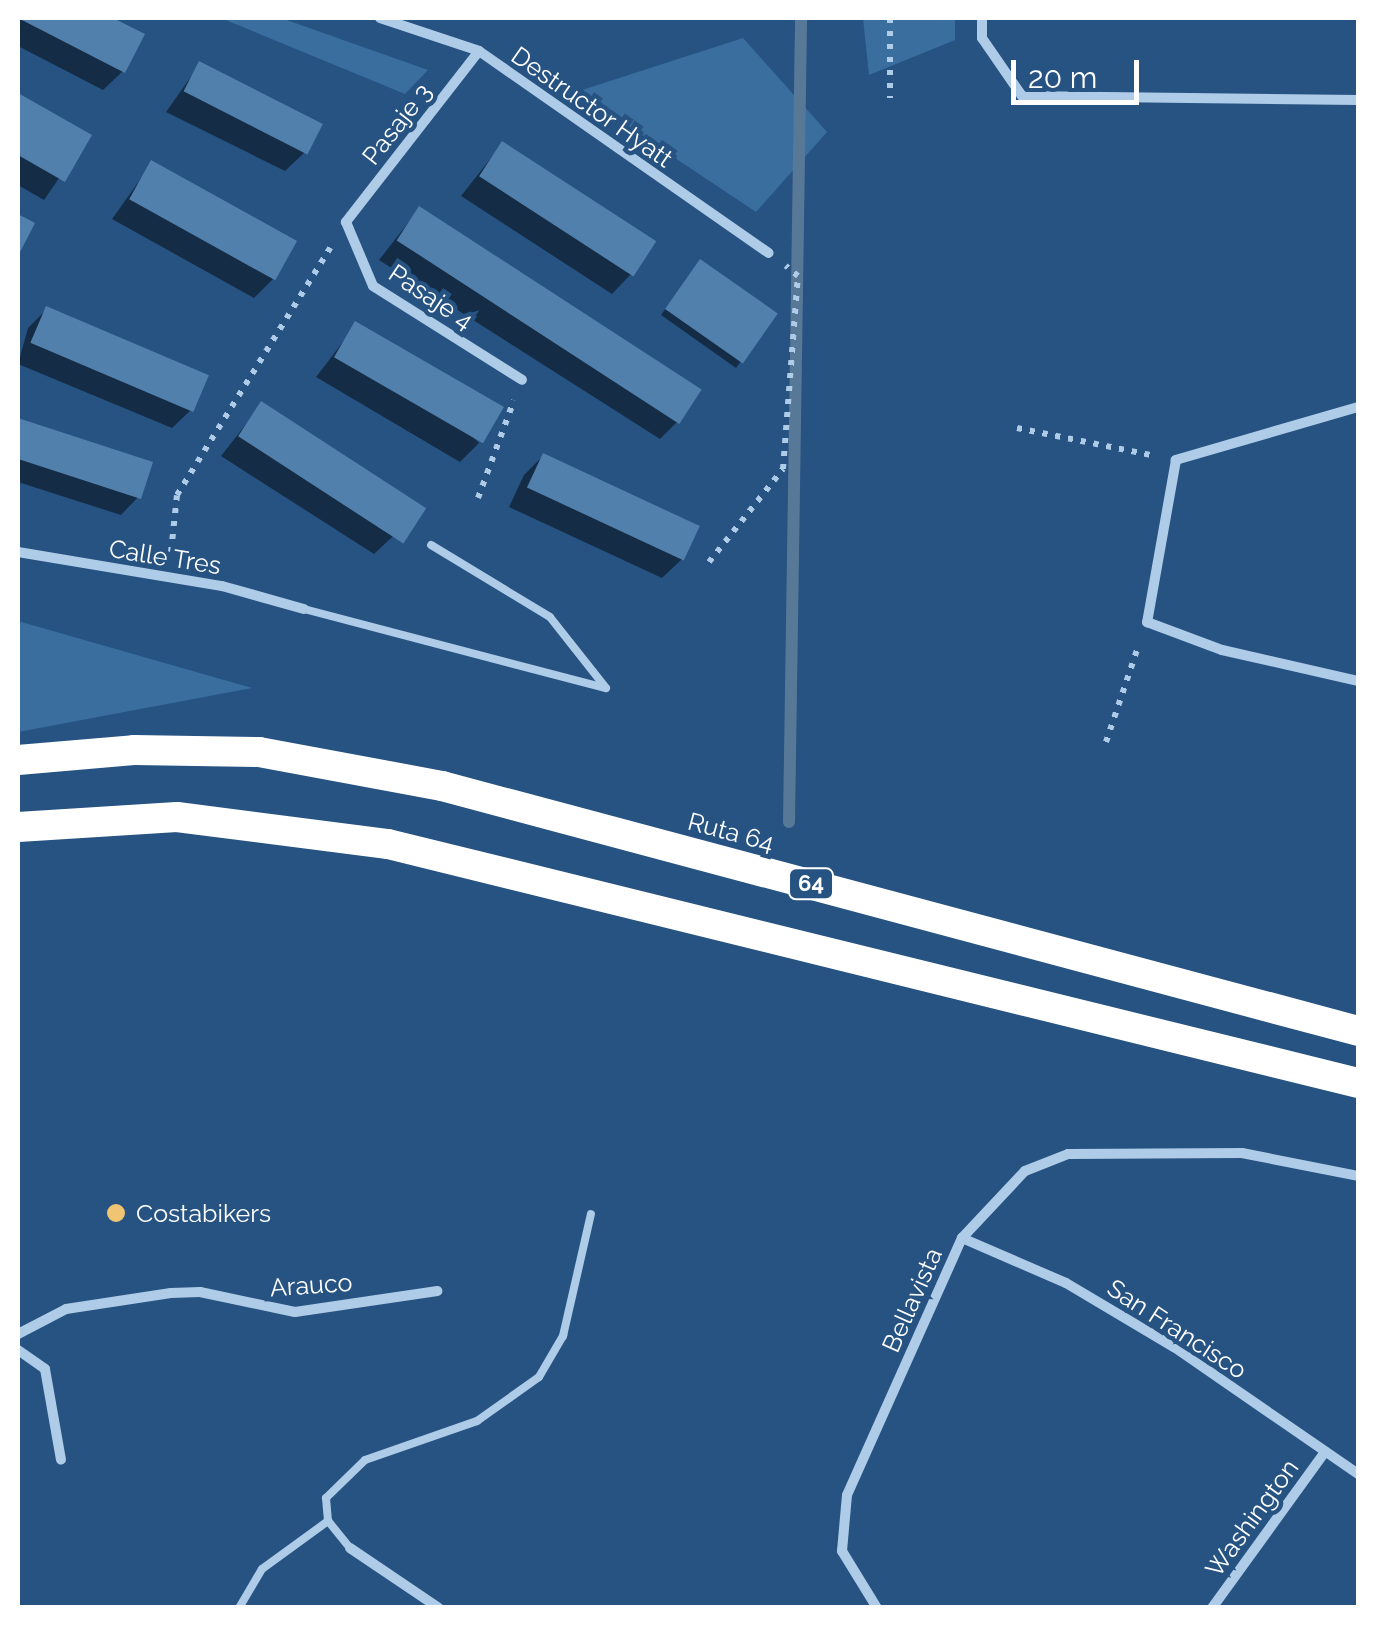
<!DOCTYPE html>
<html>
<head>
<meta charset="utf-8">
<style>
  body { margin:0 }
  #map { position:relative; width:1376px; height:1625px; overflow:hidden; background:#265382; font-family:Raleway,sans-serif }
  div>[style] { position:absolute }
  [style*='--x'] { left:calc(var(--x)*1px); top:calc(var(--y)*1px); width:calc(var(--w)*1px); rotate:calc(var(--a)*1deg) }
  .green>* { inset:0; background:#3a6e9f }
  .shadow>* { inset:0; background:#0007 }
  .stream>* { height:12px; margin:-6px; padding:0 6px; transform-origin:6px; border-radius:6px; background:#587898 }
  .building>* { inset:0; background:#5280ac; transform-origin:0 0 }
  .path>* { height:6px; margin-top:-3px; transform-origin:0; background:repeating-linear-gradient(90deg,#aecbe7 0 5px,transparent 0 13px) }
  .lane>* { height:8px; margin:-4px; padding:0 4px; transform-origin:4px; border-radius:4px; background:#aecbe7 }
  .street>* { height:10px; margin:-5px; padding:0 5px; transform-origin:5px; border-radius:5px; background:#aecbe7 }
  .highway>* { height:30px; margin:-15px; padding:0 15px; transform-origin:15px; border-radius:15px; background:#fff }
  .dots>* { width:28px; height:28px; translate:-50% -50%; box-sizing:border-box; border:5px solid #265382; border-radius:50% }
  span { translate:-50% -50%; white-space:nowrap; text-align:center; line-height:1.15; -webkit-text-stroke:9px #265382; paint-order:stroke }
  .shield-label span { padding:2px 8px; background:#265382; border:2px solid; border-radius:8px; -webkit-text-stroke-width:0 }
  .shield-label { font-size:22px; color:#fff; font-weight:700 }
  .street-label { font-size:25px; color:#fff }
  .poi-label { font-size:25px; color:#fff }
  .left { translate:0 -50%; text-align:left }
  .frame { position:absolute; inset:0; border:20px solid #fff; pointer-events:none }
  .scale { position:absolute; left:1011px; top:60px; width:128px; height:45px; box-sizing:border-box; border:5px solid #fff; border-top:0; padding-left:12px; font-size:30px; line-height:35px; white-space:nowrap; color:#fff; -webkit-text-stroke:8px #265382; paint-order:stroke }
</style>
</head>
<body>
<div id="map">
  <div class="green">
    <i style="clip-path:polygon(221px 18px,281px 18px,428px 70px,405px 94px)"></i>
    <i style="clip-path:polygon(863px 18px,955px 18px,955px 40px,869px 75px)"></i>
    <i style="clip-path:polygon(743px 38px,827px 132px,756px 212px,576px 92px)"></i>
    <i style="clip-path:polygon(18px 621px,252px 688px,18px 732px)"></i>
  </div>
  <div class="shadow">
    <i style="clip-path:polygon(18px 18px,108px 18px,141px 35px,123px 71px,103px 90px,18px 46px)"></i>
    <i style="clip-path:polygon(200px 64px,305px 152px,285px 171px,166px 112px)"></i>
    <i style="clip-path:polygon(18px 96px,88px 136px,44px 200px,18px 185px)"></i>
    <i style="clip-path:polygon(502px 144px,631px 274px,612px 294px,461px 196px)"></i>
    <i style="clip-path:polygon(152px 163px,273px 279px,254px 298px,112px 219px)"></i>
    <i style="clip-path:polygon(419px 209px,679px 420px,660px 439px,379px 260px)"></i>
    <i style="clip-path:polygon(695px 268px,775px 314px,736px 368px,661px 315px)"></i>
    <i style="clip-path:polygon(47px 309px,192px 409px,172px 428px,18px 364px,28px 328px)"></i>
    <i style="clip-path:polygon(356px 325px,479px 443px,460px 462px,316px 377px)"></i>
    <i style="clip-path:polygon(262px 404px,404px 526px,374px 554px,221px 456px)"></i>
    <i style="clip-path:polygon(18px 421px,150px 463px,140px 495px,121px 515px,18px 482px)"></i>
    <i style="clip-path:polygon(543px 456px,682px 559px,662px 578px,509px 507px,524px 475px)"></i>
  </div>
  <div class="stream">
    <i style="--x:789;--y:822;--w:804;--a:-89.14"></i>
  </div>
  <div class="building">
    <i style="clip-path:polygon(18px 18px,113px 18px,145px 34px,125px 73px)"></i>
    <i style="left:199px;top:61px;width:139px;height:34px;rotate:27deg"></i>
    <i style="clip-path:polygon(18px 93px,92px 135px,65px 182px,18px 155px)"></i>
    <i style="left:502px;top:141px;width:184px;height:42px;rotate:33deg"></i>
    <i style="left:151px;top:160px;width:167px;height:45px;rotate:29deg"></i>
    <i style="left:419px;top:206px;width:337px;height:41px;rotate:33deg"></i>
    <i style="clip-path:polygon(18px 214px,35px 223px,18px 256px)"></i>
    <i style="left:700px;top:259px;width:95px;height:61px;rotate:35deg"></i>
    <i style="left:46px;top:306px;width:177px;height:40px;rotate:23deg"></i>
    <i style="left:355px;top:321px;width:172px;height:42px;rotate:30deg"></i>
    <i style="left:261px;top:401px;width:197px;height:42px;rotate:33deg"></i>
    <i style="left:18px;top:418px;width:142px;height:39px;rotate:18deg"></i>
    <i style="left:543px;top:453px;width:173px;height:38px;rotate:25deg"></i>
  </div>
  <div class="path">
    <i style="--x:890;--y:18;--w:80;--a:90"></i>
    <i style="--x:1017;--y:428;--w:137;--a:11.4"></i>
    <i style="--x:478;--y:498;--w:104;--a:-69.8"></i>
    <i style="--x:171;--y:552;--w:57;--a:-84"></i>
    <i style="--x:177;--y:495;--w:291;--a:-58.2"></i>
    <i style="--x:709;--y:562;--w:119;--a:-51.5"></i>
    <i style="--x:783;--y:469;--w:194;--a:-85.6"></i>
    <i style="--x:798;--y:276;--w:16;--a:-140"></i>
    <i style="--x:1106;--y:742;--w:103;--a:-71.4"></i>
  </div>
  <div class="lane">
    <i style="--x:304;--y:609;--w:312;--a:14.7"></i>
    <i style="--x:606;--y:688;--w:90;--a:-128.3"></i>
    <i style="--x:550;--y:617;--w:139;--a:-148.8"></i>
    <i style="--x:350;--y:1548;--w:35;--a:-129"></i>
    <i style="--x:328;--y:1521;--w:23;--a:-95"></i>
    <i style="--x:326;--y:1498;--w:54;--a:-44.3"></i>
    <i style="--x:365;--y:1460;--w:119;--a:-19.2"></i>
    <i style="--x:477;--y:1421;--w:76;--a:-35.4"></i>
    <i style="--x:539;--y:1377;--w:48;--a:-59.7"></i>
    <i style="--x:563;--y:1336;--w:125;--a:-77.1"></i>
    <i style="--x:239;--y:1608;--w:45;--a:-59.5"></i>
    <i style="--x:262;--y:1569;--w:82;--a:-36"></i>
  </div>
  <div class="street">
    <i style="--x:380;--y:18;--w:104;--a:18.4"></i>
    <i style="--x:479;--y:51;--w:353;--a:34.9"></i>
    <i style="--x:982;--y:18;--w:20;--a:90"></i>
    <i style="--x:982;--y:38;--w:70;--a:55.4"></i>
    <i style="--x:1022;--y:96;--w:336;--a:0.7"></i>
    <i style="--x:479;--y:51;--w:217;--a:127.9"></i>
    <i style="--x:346;--y:222;--w:69;--a:67.1"></i>
    <i style="--x:373;--y:286;--w:176;--a:32.2"></i>
    <i style="--x:1358;--y:407;--w:190;--a:163.8"></i>
    <i style="--x:1176;--y:460;--w:165;--a:100.1"></i>
    <i style="--x:1147;--y:622;--w:80;--a:20.5"></i>
    <i style="--x:1222;--y:650;--w:139;--a:12.8"></i>
    <i style="--x:18;--y:552;--w:207;--a:9.5"></i>
    <i style="--x:222;--y:586;--w:85;--a:15.7"></i>
    <i style="--x:962;--y:1238;--w:113;--a:23.4"></i>
    <i style="--x:1066;--y:1283;--w:126;--a:30.7"></i>
    <i style="--x:1174;--y:1347;--w:224;--a:34.6"></i>
    <i style="--x:18;--y:1334;--w:54;--a:-27.5"></i>
    <i style="--x:66;--y:1309;--w:106;--a:-8.7"></i>
    <i style="--x:171;--y:1293;--w:29;--a:-2"></i>
    <i style="--x:200;--y:1292;--w:97;--a:11.9"></i>
    <i style="--x:295;--y:1312;--w:144;--a:-8.4"></i>
    <i style="--x:18;--y:1350;--w:33;--a:35"></i>
    <i style="--x:45;--y:1369;--w:92;--a:80"></i>
    <i style="--x:350;--y:1548;--w:107;--a:34"></i>
    <i style="--x:877;--y:1608;--w:67;--a:-121.6"></i>
    <i style="--x:842;--y:1551;--w:56;--a:-84.9"></i>
    <i style="--x:847;--y:1495;--w:282;--a:-65.9"></i>
    <i style="--x:962;--y:1238;--w:92;--a:-46.8"></i>
    <i style="--x:1025;--y:1171;--w:46;--a:-21.6"></i>
    <i style="--x:1068;--y:1154;--w:174;--a:-0.3"></i>
    <i style="--x:1242;--y:1153;--w:118;--a:11.2"></i>
    <i style="--x:1212;--y:1608;--w:193;--a:-54.1"></i>
  </div>
  <div class="highway">
    <i style="--x:18;--y:760;--w:116;--a:-4.9"></i>
    <i style="--x:134;--y:750;--w:125;--a:0.9"></i>
    <i style="--x:259;--y:752;--w:186;--a:10.5"></i>
    <i style="--x:442;--y:786;--w:948;--a:14.97"></i>
    <i style="--x:18;--y:827;--w:159;--a:-3.6"></i>
    <i style="--x:177;--y:817;--w:213;--a:7.3"></i>
    <i style="--x:388;--y:844;--w:999;--a:13.84"></i>
  </div>
  <div class="dots">
    <i style="left:116px;top:1213px;background:#f0c473"></i>
  </div>
  <div class="shield-label">
    <span style="left:811px;top:884px">64</span>
  </div>
  <div class="street-label">
    <span style="left:592px;top:107px;rotate:35deg">Destructor Hyatt</span>
    <span style="left:397px;top:124px;rotate:-52deg">Pasaje 3</span>
    <span style="left:431px;top:297px;rotate:34deg">Pasaje 4</span>
    <span style="left:165px;top:557px;rotate:9deg">Calle Tres</span>
    <span style="left:731px;top:832px;rotate:15deg">Ruta 64</span>
    <span style="left:311px;top:1285px;rotate:-4deg">Arauco</span>
    <span style="left:912px;top:1300px;rotate:-66deg">Bellavista</span>
    <span style="left:1177px;top:1329px;rotate:33deg">San Francisco</span>
    <span style="left:1252px;top:1518px;rotate:-54deg">Washington</span>
  </div>
  <div class="poi-label">
    <span class="left" style="left:136px;top:1213px">Costabikers</span>
  </div>
  <div class="frame"></div>
  <div class="scale">20 m</div>
</div>
</body>
</html>
